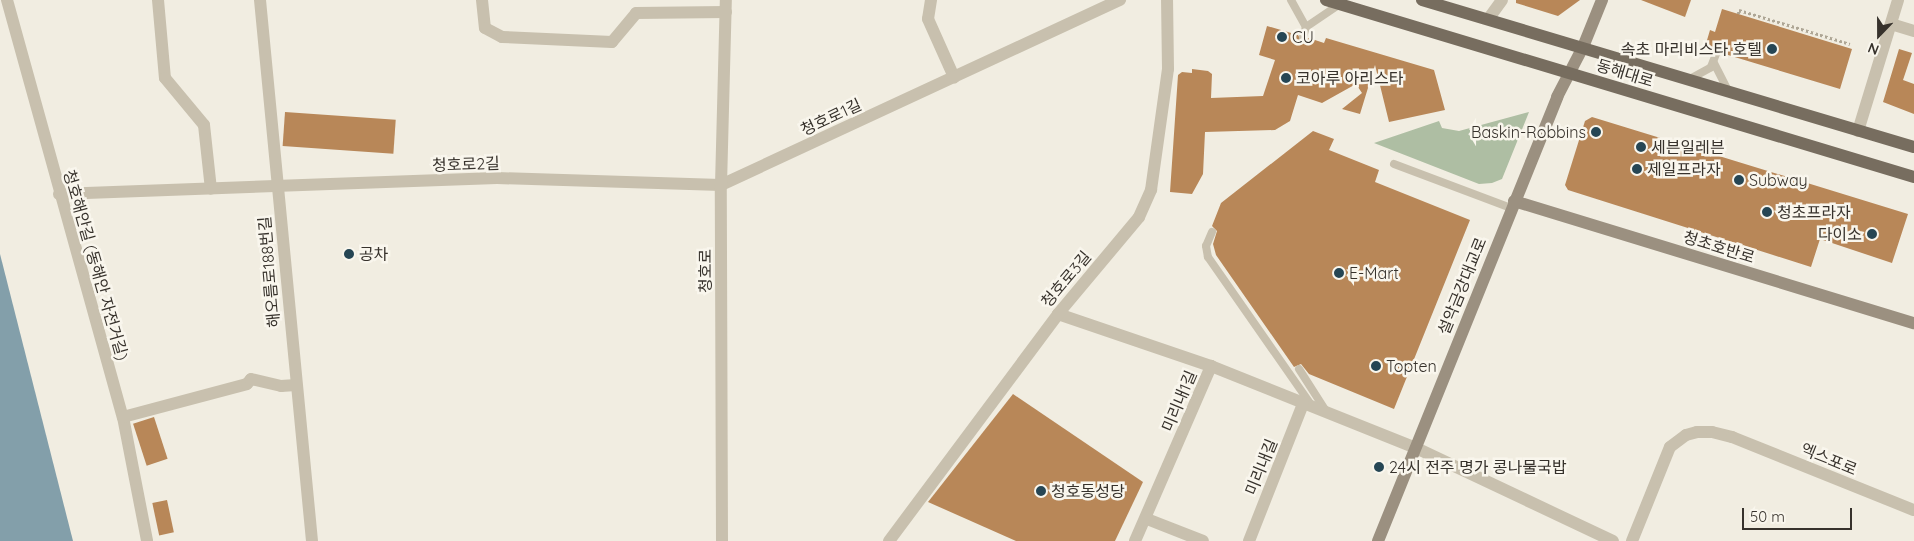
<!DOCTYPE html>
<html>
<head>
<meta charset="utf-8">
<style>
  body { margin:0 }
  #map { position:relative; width:1914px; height:541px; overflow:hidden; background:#f1ede1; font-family:Quicksand,"Noto Sans KR",sans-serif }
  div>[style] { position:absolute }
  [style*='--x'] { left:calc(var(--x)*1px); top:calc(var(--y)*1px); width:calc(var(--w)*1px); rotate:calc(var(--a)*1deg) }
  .green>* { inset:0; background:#aebea3 }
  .water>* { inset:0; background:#839faa }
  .building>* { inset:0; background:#b88758; transform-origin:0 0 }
  .path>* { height:2.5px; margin-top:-1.25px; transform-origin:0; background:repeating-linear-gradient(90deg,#aea695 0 2.5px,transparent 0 5px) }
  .lane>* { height:8px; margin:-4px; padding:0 4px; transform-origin:4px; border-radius:4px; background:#c8c0ae }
  .street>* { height:12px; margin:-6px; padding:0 6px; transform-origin:6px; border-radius:6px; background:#c8c0ae }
  .secondary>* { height:12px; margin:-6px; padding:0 6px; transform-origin:6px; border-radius:6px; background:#9b9080 }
  .primary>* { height:12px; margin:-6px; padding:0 6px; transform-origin:6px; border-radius:6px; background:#776d5f }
  .dots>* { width:14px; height:14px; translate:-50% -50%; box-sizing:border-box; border:2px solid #f9f6ed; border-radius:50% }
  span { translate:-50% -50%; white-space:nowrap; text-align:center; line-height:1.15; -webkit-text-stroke:5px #f9f6ed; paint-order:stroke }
  .poi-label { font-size:16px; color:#37322c }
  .left { translate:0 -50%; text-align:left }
  .right { translate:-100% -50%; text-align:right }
  .street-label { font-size:16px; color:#37322c }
  .north { position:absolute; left:1854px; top:10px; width:50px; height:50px; -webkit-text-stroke:4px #f9f6ed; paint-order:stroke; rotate:202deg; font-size:14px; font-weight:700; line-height:20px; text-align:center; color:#37322c }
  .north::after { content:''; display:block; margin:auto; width:18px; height:22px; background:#37322c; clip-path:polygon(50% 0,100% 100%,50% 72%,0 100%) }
  .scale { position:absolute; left:1742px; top:508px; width:110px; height:22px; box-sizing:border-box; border:2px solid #37322c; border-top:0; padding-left:6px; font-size:15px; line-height:18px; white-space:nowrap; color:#37322c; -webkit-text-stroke:4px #f9f6ed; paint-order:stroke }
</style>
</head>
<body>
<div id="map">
  <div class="green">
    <i style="clip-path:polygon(1529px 112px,1502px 179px,1492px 183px,1479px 184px,1374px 143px,1439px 121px,1442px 128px,1459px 131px)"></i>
  </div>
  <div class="water">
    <i style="clip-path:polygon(0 254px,73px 541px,0 541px)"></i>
  </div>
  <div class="building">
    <i style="clip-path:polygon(1516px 0,1580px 0,1558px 16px,1516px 3px)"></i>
    <i style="clip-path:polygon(1641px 0,1691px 0,1685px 17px)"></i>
    <i style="clip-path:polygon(1722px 9px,1852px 49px,1840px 89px,1728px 55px,1723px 53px,1720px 44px,1712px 49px,1705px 47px,1710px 30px,1715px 32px)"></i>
    <i style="clip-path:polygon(1267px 26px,1298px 35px,1302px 42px,1309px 38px,1324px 43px,1326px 38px,1434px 70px,1445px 110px,1389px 122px,1375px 65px,1360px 114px,1342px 109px,1362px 93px,1356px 84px,1322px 103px,1298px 95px,1290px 121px,1275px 130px,1205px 132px,1203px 174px,1192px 194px,1170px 192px,1178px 75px,1182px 72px,1192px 73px,1192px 69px,1208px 71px,1212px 74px,1211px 98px,1263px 96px,1275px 60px,1259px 55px)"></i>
    <i style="clip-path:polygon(1899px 49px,1912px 53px,1903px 80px,1914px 84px,1914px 114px,1883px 102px)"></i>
    <i style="left:285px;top:112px;width:111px;height:34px;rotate:4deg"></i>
    <i style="clip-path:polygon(1592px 117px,1908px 214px,1892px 263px,1820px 239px,1811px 267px,1568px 190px,1565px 185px,1585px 121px)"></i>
    <i style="clip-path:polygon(1313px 131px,1334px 139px,1329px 150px,1379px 170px,1375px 182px,1470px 220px,1394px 409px,1309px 374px,1301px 364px,1294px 367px,1216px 255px,1213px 244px,1217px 231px,1212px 226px,1221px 203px)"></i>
    <i style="clip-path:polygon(1013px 394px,1143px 482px,1115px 541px,1016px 541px,928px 502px)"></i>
    <i style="left:154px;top:417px;width:44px;height:22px;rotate:72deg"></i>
    <i style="left:167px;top:500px;width:33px;height:15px;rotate:78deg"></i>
  </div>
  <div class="path">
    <i style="--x:1738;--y:14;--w:4;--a:-76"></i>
    <i style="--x:1739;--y:10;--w:116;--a:17"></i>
  </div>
  <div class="lane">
    <i style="--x:1291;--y:0;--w:31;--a:61"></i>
    <i style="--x:1303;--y:37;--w:10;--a:-73"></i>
    <i style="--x:1306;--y:27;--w:41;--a:-34.1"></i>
    <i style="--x:1714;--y:63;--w:30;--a:63"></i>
    <i style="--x:1688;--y:80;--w:26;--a:-29"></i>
    <i style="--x:1711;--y:67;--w:19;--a:-69"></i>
    <i style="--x:1394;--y:164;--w:125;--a:20.6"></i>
    <i style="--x:1212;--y:232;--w:15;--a:113"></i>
    <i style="--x:1206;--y:246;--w:11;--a:80"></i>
    <i style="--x:1208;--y:257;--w:182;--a:55.1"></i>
    <i style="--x:1299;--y:369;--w:50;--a:57.3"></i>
  </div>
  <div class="street">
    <i style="--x:7;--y:0;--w:433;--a:74.5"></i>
    <i style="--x:123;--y:417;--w:126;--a:79"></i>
    <i style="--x:158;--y:0;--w:78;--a:84.9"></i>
    <i style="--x:165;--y:78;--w:61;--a:50.3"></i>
    <i style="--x:204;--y:125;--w:64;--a:83.8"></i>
    <i style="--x:260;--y:0;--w:543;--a:84.51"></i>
    <i style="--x:482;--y:0;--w:28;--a:84"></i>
    <i style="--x:485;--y:28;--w:19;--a:28"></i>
    <i style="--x:502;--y:37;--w:110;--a:2.6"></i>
    <i style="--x:612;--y:42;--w:38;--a:-50"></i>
    <i style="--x:636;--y:13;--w:90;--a:-0.6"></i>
    <i style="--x:931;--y:0;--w:19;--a:99"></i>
    <i style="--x:928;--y:19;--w:64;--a:65.9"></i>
    <i style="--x:1489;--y:18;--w:22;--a:-54"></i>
    <i style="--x:1891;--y:24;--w:24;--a:17"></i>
    <i style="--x:1858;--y:131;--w:137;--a:-73"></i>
    <i style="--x:59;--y:194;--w:438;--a:-2.1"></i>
    <i style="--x:497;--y:178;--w:224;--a:1.8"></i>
    <i style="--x:721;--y:185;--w:440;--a:-24.9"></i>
    <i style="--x:1058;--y:314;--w:162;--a:18.8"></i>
    <i style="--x:1211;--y:366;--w:219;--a:21.8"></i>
    <i style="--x:1414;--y:447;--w:220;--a:25.3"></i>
    <i style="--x:123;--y:417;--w:128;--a:-14.9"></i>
    <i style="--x:247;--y:384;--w:6;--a:-51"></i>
    <i style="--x:251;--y:379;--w:31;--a:13"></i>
    <i style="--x:281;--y:386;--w:15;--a:-4"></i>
    <i style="--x:1147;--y:519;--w:60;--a:21.4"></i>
    <i style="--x:722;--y:541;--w:356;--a:-90.2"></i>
    <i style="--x:721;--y:185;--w:185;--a:-88.5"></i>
    <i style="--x:889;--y:541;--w:283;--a:-53.3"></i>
    <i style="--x:1058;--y:314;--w:126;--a:-50.1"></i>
    <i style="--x:1139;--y:217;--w:30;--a:-66"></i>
    <i style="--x:1151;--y:190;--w:122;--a:-82"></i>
    <i style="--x:1168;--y:69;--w:69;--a:-90.8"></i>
    <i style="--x:1135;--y:541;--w:191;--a:-66.5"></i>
    <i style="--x:1249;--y:541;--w:147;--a:-68.5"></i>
    <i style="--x:1632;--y:541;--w:101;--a:-68"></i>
    <i style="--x:1670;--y:447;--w:20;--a:-37"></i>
    <i style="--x:1686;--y:435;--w:11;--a:-15"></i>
    <i style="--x:1697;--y:432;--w:15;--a:0"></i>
    <i style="--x:1712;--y:432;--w:21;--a:14"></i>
    <i style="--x:1732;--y:437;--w:196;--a:21.9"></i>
  </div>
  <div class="secondary">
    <i style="--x:1514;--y:201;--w:418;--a:17"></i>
    <i style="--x:1378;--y:541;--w:479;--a:-68"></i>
    <i style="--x:1557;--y:97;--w:56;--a:-62.5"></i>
    <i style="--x:1583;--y:47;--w:51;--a:-68"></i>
  </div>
  <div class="primary">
    <i style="--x:1326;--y:0;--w:614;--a:16.75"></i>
    <i style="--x:1422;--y:0;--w:513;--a:16.64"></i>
  </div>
  <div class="dots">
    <i style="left:1282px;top:37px;background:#264654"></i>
    <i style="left:1772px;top:49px;background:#264654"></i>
    <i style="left:1286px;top:78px;background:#264654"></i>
    <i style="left:1596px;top:132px;background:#264654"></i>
    <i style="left:1641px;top:147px;background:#264654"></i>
    <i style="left:1637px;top:169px;background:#264654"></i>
    <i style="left:1739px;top:180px;background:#264654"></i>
    <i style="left:1767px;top:212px;background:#264654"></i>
    <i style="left:1872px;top:234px;background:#264654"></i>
    <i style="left:349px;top:254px;background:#264654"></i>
    <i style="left:1339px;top:273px;background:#264654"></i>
    <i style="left:1376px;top:366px;background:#264654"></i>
    <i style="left:1379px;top:467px;background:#264654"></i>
    <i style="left:1041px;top:491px;background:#264654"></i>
  </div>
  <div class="poi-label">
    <span class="left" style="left:1292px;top:37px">CU</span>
    <span class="right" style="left:1762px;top:49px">속초 마리비스타 호텔</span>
    <span class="left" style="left:1296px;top:78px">코아루 아리스타</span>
    <span class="right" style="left:1586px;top:132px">Baskin-Robbins</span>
    <span class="left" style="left:1651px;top:147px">세븐일레븐</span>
    <span class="left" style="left:1647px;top:169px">제일프라자</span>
    <span class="left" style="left:1749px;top:180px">Subway</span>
    <span class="left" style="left:1777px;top:212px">청초프라자</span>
    <span class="right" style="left:1862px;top:234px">다이소</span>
    <span class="left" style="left:359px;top:254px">공차</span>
    <span class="left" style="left:1349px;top:273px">E-Mart</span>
    <span class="left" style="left:1386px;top:366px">Topten</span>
    <span class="left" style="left:1389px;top:467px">24시 전주 명가 콩나물국밥</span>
    <span class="left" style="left:1051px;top:491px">청호동성당</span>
  </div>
  <div class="street-label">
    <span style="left:1625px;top:73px;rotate:17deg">동해대로</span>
    <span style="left:831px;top:117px;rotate:-25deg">청호로1길</span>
    <span style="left:466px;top:164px;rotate:-2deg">청호로2길</span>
    <span style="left:1719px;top:247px;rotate:17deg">청초호반로</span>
    <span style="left:96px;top:265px;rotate:74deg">청호해안길 (동해안 자전거길)</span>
    <span style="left:705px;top:271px;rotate:-90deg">청호로</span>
    <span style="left:269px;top:272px;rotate:-95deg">해오름로188번길</span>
    <span style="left:1066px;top:279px;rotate:-50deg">청호로3길</span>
    <span style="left:1462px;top:286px;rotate:-68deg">설악금강대교로</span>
    <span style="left:1179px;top:401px;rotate:-67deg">미리내1길</span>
    <span style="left:1829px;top:459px;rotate:22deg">엑스포로</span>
    <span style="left:1261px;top:467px;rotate:-68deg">미리내길</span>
  </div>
  <div class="north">N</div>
  <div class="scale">50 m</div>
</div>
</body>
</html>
